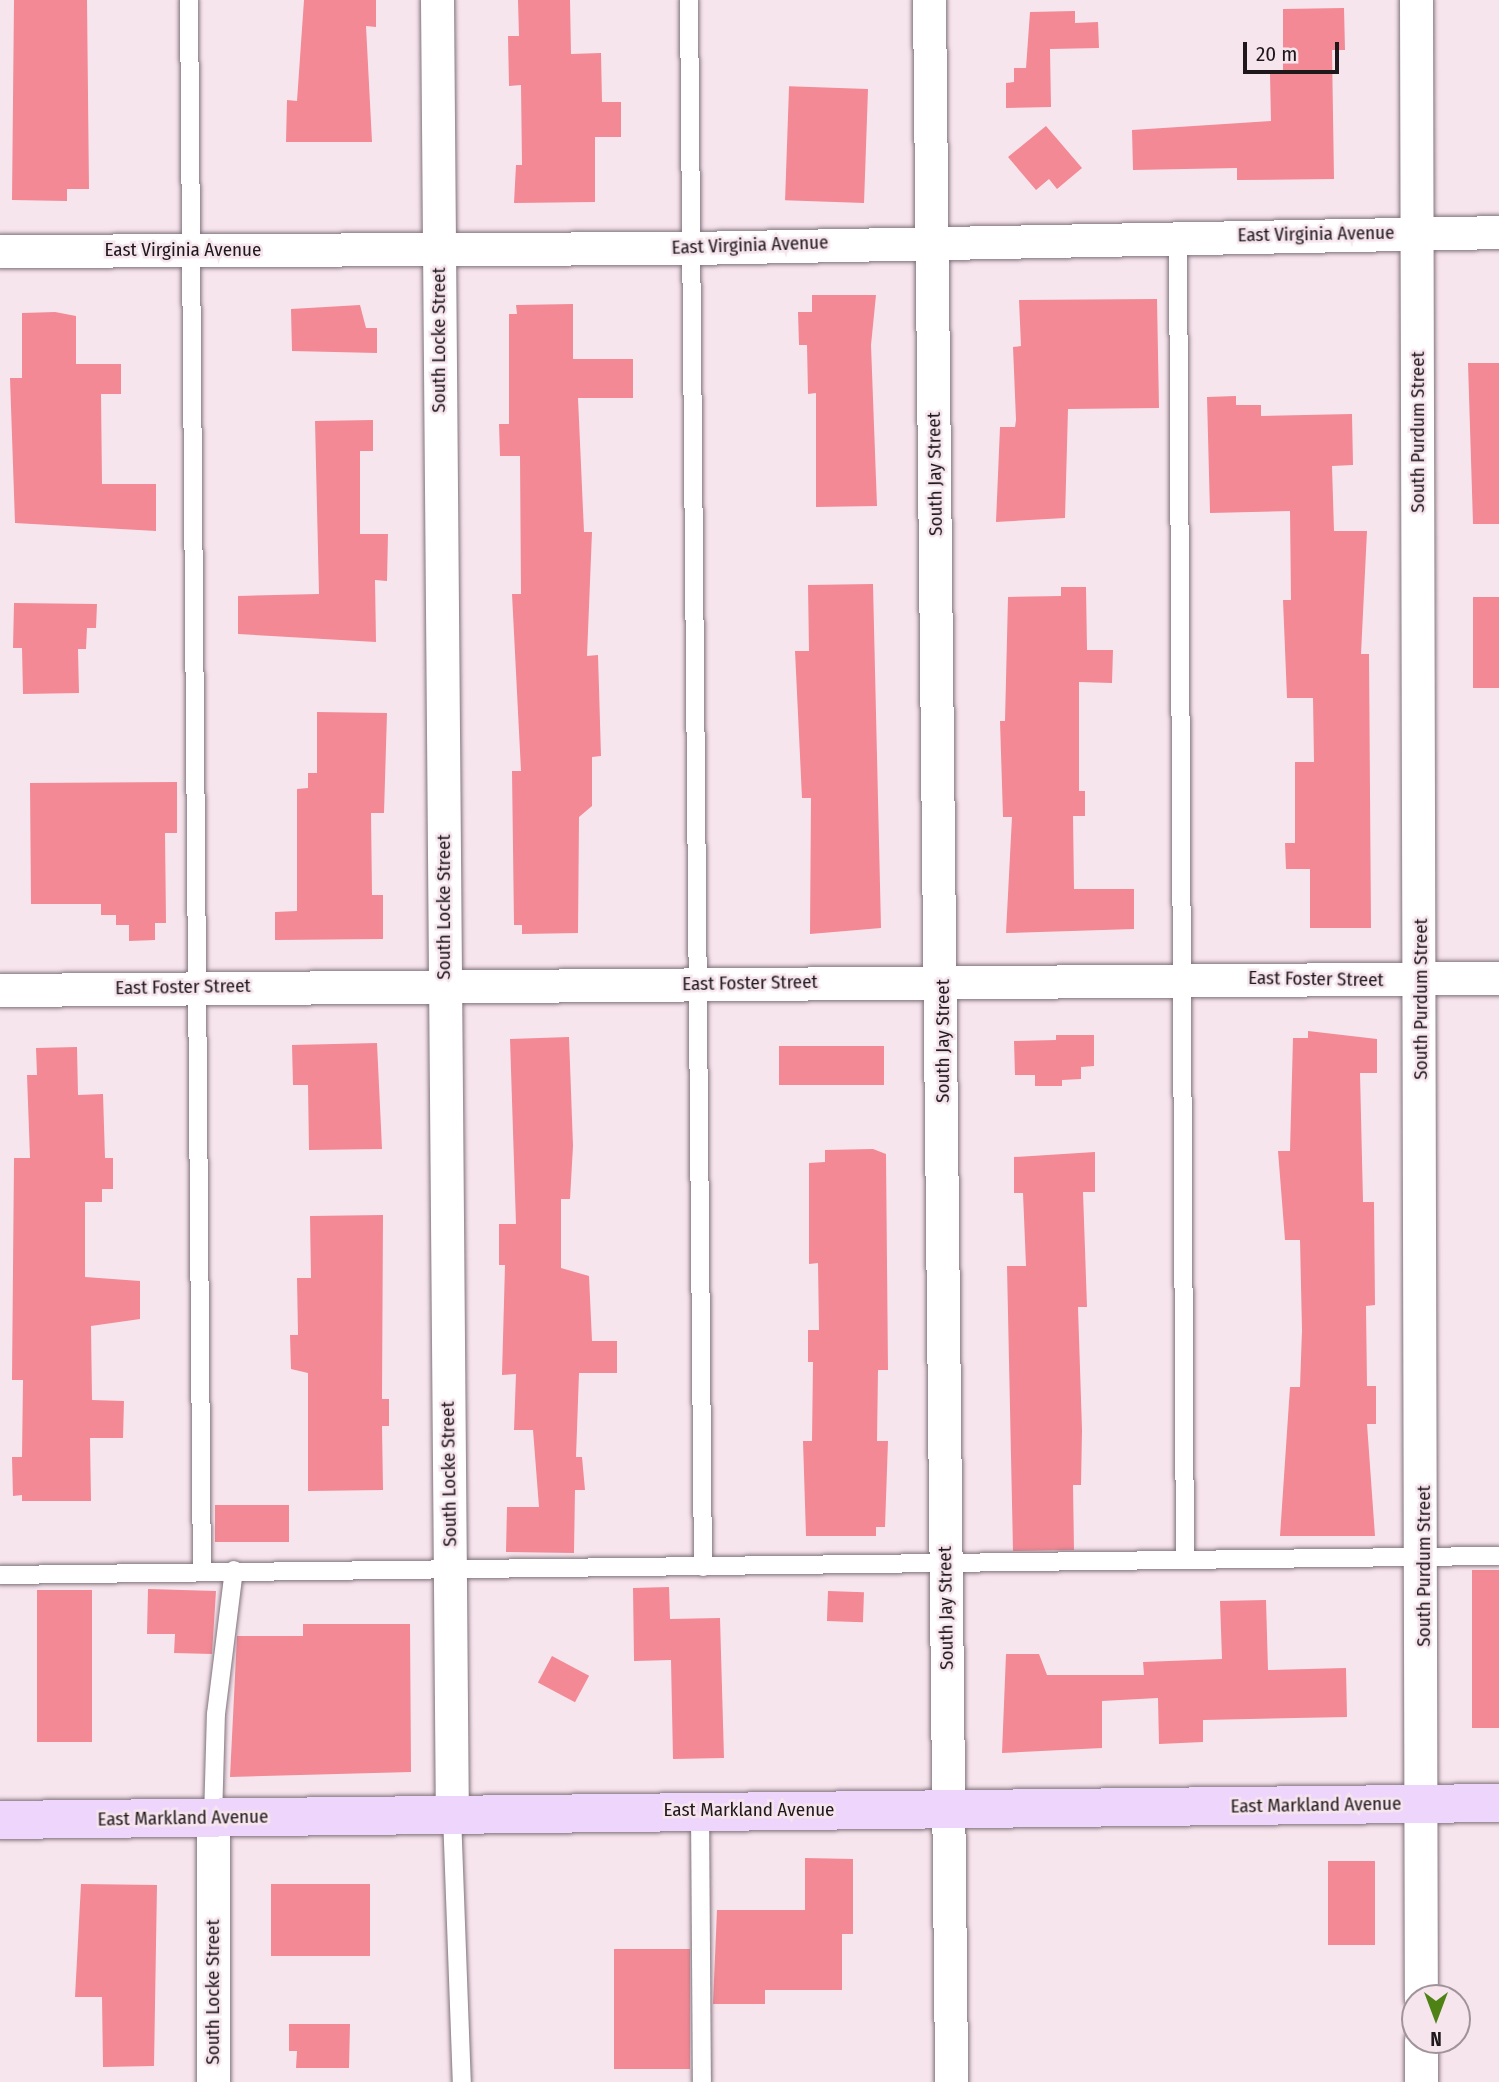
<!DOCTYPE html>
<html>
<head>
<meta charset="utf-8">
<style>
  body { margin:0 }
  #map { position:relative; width:1499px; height:2082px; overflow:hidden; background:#f7e5ee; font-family:"Fira Sans Condensed",sans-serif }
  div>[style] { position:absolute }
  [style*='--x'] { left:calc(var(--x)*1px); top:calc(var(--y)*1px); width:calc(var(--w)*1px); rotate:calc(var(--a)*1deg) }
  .building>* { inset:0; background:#f28995; transform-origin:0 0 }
  .roads { filter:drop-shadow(0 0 2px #81727a) drop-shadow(0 0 2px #81727a) }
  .service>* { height:18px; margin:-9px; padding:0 9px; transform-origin:9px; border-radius:9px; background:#fff }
  .minor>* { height:33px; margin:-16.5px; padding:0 16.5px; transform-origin:16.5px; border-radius:16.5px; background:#fff }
  .primary>* { height:38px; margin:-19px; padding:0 19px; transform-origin:19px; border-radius:19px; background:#eed5fb }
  span { translate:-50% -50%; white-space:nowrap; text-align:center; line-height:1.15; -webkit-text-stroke:5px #f7e5ee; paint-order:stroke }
  .street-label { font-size:19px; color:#1e181b }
  .north { position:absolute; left:1401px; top:1984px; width:70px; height:70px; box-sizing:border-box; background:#f7e5ee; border:2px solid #a0939a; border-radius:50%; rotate:180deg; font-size:19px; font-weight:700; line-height:28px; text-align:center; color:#1e181b }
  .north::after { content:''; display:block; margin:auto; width:24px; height:32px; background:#4f8215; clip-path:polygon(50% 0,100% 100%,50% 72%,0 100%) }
  .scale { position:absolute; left:1243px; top:42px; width:96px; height:32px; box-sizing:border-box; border:4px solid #1e181b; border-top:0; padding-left:9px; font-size:21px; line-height:24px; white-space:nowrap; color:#1e181b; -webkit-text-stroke:5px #f7e5ee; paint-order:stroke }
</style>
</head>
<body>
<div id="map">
  <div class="building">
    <i style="clip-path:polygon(14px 0,87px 0,89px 189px,67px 189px,67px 201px,12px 200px)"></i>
    <i style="clip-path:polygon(304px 0,376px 0,376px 27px,366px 26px,372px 142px,286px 142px,287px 100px,297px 101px)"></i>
    <i style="clip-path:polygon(518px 0,570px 0,571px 54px,601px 53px,602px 102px,621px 102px,621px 137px,595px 137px,595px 202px,514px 203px,516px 165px,522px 165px,521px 85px,509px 86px,508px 36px,519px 36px)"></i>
    <i style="clip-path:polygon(1344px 8px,1345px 50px,1332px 50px,1334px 179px,1237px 180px,1237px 168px,1133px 170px,1132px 130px,1271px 121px,1270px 74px,1283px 74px,1283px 9px)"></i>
    <i style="clip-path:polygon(1075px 11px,1075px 23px,1098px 22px,1099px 48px,1050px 49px,1051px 107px,1006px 108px,1006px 83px,1014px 82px,1014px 68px,1026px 68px,1030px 12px)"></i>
    <i style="left:868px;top:89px;width:114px;height:79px;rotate:92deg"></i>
    <i style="clip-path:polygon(1046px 126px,1082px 168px,1057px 189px,1049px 179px,1036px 190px,1008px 157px)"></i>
    <i style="clip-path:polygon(812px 295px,876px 295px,871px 345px,877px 506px,816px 507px,816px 393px,808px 394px,807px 345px,799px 345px,798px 312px,812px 312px)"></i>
    <i style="clip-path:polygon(1157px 299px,1159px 408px,1068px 409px,1065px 518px,996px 522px,1000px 427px,1015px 427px,1016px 420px,1013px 347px,1021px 346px,1019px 300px)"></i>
    <i style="clip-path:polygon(573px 304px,573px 359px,633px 359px,633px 398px,578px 398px,584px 532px,592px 532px,587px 656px,598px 655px,601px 756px,592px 757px,592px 806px,579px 817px,578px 933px,522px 934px,522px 925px,514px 925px,512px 771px,521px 771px,512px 594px,521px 594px,520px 456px,500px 456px,499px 424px,509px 424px,509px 314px,517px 314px,516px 305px)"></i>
    <i style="clip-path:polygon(360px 305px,366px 328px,377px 328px,377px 353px,292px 351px,291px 309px)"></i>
    <i style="clip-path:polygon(55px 312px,76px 316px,76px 364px,121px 364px,121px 394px,101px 394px,102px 484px,156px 484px,156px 531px,15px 523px,10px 378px,22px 378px,22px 313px)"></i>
    <i style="clip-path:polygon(1468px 363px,1499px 363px,1499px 524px,1473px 524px)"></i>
    <i style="clip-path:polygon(1236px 396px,1236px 405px,1261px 405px,1261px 416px,1352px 414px,1353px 465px,1332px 466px,1334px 531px,1367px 531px,1361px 654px,1369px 654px,1371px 928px,1310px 928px,1310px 869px,1286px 869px,1285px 843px,1295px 843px,1295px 762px,1314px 762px,1313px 698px,1287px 698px,1283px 600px,1291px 600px,1290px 511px,1210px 513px,1207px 397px)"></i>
    <i style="clip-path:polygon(373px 420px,373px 451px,360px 451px,360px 534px,388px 534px,387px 581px,375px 580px,376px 642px,238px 634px,238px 596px,319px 594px,315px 421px)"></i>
    <i style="clip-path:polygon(873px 584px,881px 928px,810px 934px,811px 798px,802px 798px,795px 651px,809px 651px,808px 585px)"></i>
    <i style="clip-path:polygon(1061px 587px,1086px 587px,1087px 650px,1113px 650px,1112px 683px,1079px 682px,1079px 791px,1085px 791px,1085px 816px,1073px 816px,1074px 889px,1134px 889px,1134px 929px,1006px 933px,1012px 817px,1003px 817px,1000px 721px,1005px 721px,1008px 597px,1061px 596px)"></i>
    <i style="left:1473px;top:597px;width:26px;height:91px"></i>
    <i style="clip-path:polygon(14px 603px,97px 604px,96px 628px,87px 628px,86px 649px,78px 649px,79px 693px,23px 694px,22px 648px,13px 648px)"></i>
    <i style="clip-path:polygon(317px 712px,387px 713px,384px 813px,371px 813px,372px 895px,383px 895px,383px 939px,275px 940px,275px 912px,297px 911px,297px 789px,308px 788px,308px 773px,317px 773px)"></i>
    <i style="clip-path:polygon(177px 782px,177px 833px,165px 833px,166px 923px,155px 923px,155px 940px,129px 941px,129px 925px,116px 925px,116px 915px,101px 915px,101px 904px,31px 904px,30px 783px)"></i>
    <i style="clip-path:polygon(1308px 1031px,1377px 1039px,1377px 1073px,1360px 1073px,1363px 1202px,1374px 1202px,1375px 1305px,1366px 1306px,1367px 1386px,1376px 1386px,1376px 1424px,1367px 1424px,1375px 1536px,1280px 1536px,1290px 1387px,1300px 1387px,1302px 1330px,1300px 1240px,1285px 1240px,1278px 1151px,1290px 1151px,1293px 1038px,1308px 1038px)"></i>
    <i style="clip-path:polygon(1056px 1035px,1094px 1035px,1094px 1066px,1081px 1067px,1081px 1079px,1062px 1080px,1062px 1086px,1035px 1086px,1035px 1075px,1015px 1075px,1014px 1041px,1056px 1040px)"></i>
    <i style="clip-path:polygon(569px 1037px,573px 1146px,570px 1199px,561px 1199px,561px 1268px,589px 1276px,592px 1341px,617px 1341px,617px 1373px,579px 1373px,576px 1457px,582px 1457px,585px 1490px,575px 1490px,574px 1553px,506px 1552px,507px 1507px,539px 1507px,533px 1430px,514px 1430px,516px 1374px,502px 1375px,505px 1265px,499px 1265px,499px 1224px,516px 1224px,510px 1039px)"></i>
    <i style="clip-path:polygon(377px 1043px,382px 1149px,309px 1150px,308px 1085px,293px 1085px,292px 1045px)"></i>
    <i style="left:884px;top:1046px;width:39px;height:105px;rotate:90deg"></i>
    <i style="clip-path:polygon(77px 1047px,78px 1095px,103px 1094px,105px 1158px,113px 1158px,113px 1189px,102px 1189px,102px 1202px,85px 1202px,85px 1277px,140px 1281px,140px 1319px,91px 1326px,92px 1400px,124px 1401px,123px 1438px,90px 1438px,91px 1501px,22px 1501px,22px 1495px,13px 1496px,12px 1457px,22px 1457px,23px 1380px,12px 1380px,14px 1158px,30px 1158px,27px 1075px,37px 1075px,36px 1048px)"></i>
    <i style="clip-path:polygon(873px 1149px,886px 1154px,888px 1370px,878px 1370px,877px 1441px,888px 1441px,885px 1527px,876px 1527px,876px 1536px,806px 1536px,803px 1441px,812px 1441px,813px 1362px,808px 1362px,808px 1330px,819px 1330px,818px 1263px,809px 1264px,809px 1163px,825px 1162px,825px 1150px)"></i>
    <i style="clip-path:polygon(1095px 1152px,1095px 1192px,1083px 1192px,1087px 1307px,1078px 1307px,1082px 1430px,1081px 1485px,1073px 1485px,1074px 1550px,1013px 1551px,1007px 1266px,1026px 1266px,1023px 1193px,1014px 1193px,1014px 1157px)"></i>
    <i style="clip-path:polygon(383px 1215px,382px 1399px,389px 1399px,389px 1426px,382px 1426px,383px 1490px,308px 1491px,308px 1373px,291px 1369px,290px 1335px,298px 1335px,297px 1278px,311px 1278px,310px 1216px)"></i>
    <i style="left:215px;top:1505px;width:74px;height:37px"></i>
    <i style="left:1472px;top:1570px;width:27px;height:158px"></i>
    <i style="clip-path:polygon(669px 1587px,670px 1619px,720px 1618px,724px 1758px,673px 1759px,671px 1660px,634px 1661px,633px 1588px)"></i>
    <i style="clip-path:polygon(148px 1589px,216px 1591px,212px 1654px,174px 1653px,175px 1634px,147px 1634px)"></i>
    <i style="left:37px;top:1590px;width:55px;height:152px"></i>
    <i style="left:828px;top:1591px;width:36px;height:30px;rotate:2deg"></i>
    <i style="clip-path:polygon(1266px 1600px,1268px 1670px,1346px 1668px,1347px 1717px,1203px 1720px,1203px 1742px,1159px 1744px,1158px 1698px,1102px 1701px,1102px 1748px,1002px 1753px,1006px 1654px,1039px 1654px,1047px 1675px,1144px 1675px,1143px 1662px,1222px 1659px,1220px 1601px)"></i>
    <i style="clip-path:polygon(303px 1624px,410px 1624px,411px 1772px,230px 1777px,237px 1636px,303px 1636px)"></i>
    <i style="left:552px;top:1656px;width:42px;height:30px;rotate:28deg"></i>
    <i style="clip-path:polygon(805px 1858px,853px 1859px,853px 1934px,842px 1934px,842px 1990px,765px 1990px,765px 2004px,713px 2004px,717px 1910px,805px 1910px)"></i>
    <i style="left:1328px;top:1861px;width:47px;height:84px"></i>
    <i style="clip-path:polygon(81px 1884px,157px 1885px,154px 2066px,103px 2067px,102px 1997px,75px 1997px)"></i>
    <i style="left:370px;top:1884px;width:72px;height:99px;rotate:90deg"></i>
    <i style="left:614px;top:1949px;width:76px;height:120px"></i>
    <i style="clip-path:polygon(289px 2024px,350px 2024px,349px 2068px,296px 2068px,297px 2051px,289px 2051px)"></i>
  </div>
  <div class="roads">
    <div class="service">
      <i style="--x:189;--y:0;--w:1569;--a:89.53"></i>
      <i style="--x:689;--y:0;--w:1567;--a:89.49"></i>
      <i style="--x:1178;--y:236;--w:1324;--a:89.7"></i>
      <i style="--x:0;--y:1575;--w:1499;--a:-0.73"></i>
      <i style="--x:700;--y:1810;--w:272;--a:89.6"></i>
      <i style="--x:452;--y:1815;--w:267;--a:87.9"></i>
      <i style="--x:213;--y:1819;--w:105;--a:-88.4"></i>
      <i style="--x:216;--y:1714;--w:145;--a:-82.9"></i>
    </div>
    <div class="minor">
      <i style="--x:437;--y:0;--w:1815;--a:89.53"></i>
      <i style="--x:929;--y:0;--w:2082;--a:89.39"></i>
      <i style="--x:1416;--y:0;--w:1998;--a:89.86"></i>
      <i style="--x:0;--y:251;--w:691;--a:-0.25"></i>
      <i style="--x:691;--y:248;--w:808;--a:-1.13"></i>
      <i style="--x:0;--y:990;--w:1499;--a:-0.46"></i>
      <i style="--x:213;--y:1819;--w:263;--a:90"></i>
      <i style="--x:1421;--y:2040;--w:42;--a:90"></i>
    </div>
    <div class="primary">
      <i style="--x:0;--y:1820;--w:1499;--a:-0.65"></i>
    </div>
  </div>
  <div class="street-label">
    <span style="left:1316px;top:234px;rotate:-1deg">East Virginia Avenue</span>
    <span style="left:750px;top:245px;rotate:-2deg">East Virginia Avenue</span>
    <span style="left:183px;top:250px">East Virginia Avenue</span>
    <span style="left:439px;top:340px;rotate:-90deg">South Locke Street</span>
    <span style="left:1418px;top:432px;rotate:-90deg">South Purdum Street</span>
    <span style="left:935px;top:474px;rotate:-91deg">South Jay Street</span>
    <span style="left:444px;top:907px;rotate:-90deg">South Locke Street</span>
    <span style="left:1316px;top:979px;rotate:1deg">East Foster Street</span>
    <span style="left:750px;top:983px;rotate:-1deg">East Foster Street</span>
    <span style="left:183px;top:987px;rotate:-1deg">East Foster Street</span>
    <span style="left:1421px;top:999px;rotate:-90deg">South Purdum Street</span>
    <span style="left:943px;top:1041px;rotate:-90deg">South Jay Street</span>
    <span style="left:449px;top:1474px;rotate:-91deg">South Locke Street</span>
    <span style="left:1424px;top:1566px;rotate:-90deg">South Purdum Street</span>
    <span style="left:946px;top:1608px;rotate:-91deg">South Jay Street</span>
    <span style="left:1316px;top:1805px;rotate:-1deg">East Markland Avenue</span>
    <span style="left:749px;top:1810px">East Markland Avenue</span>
    <span style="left:183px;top:1818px;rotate:-1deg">East Markland Avenue</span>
    <span style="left:213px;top:1992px;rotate:-90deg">South Locke Street</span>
  </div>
  <div class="north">N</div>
  <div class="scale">20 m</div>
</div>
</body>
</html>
